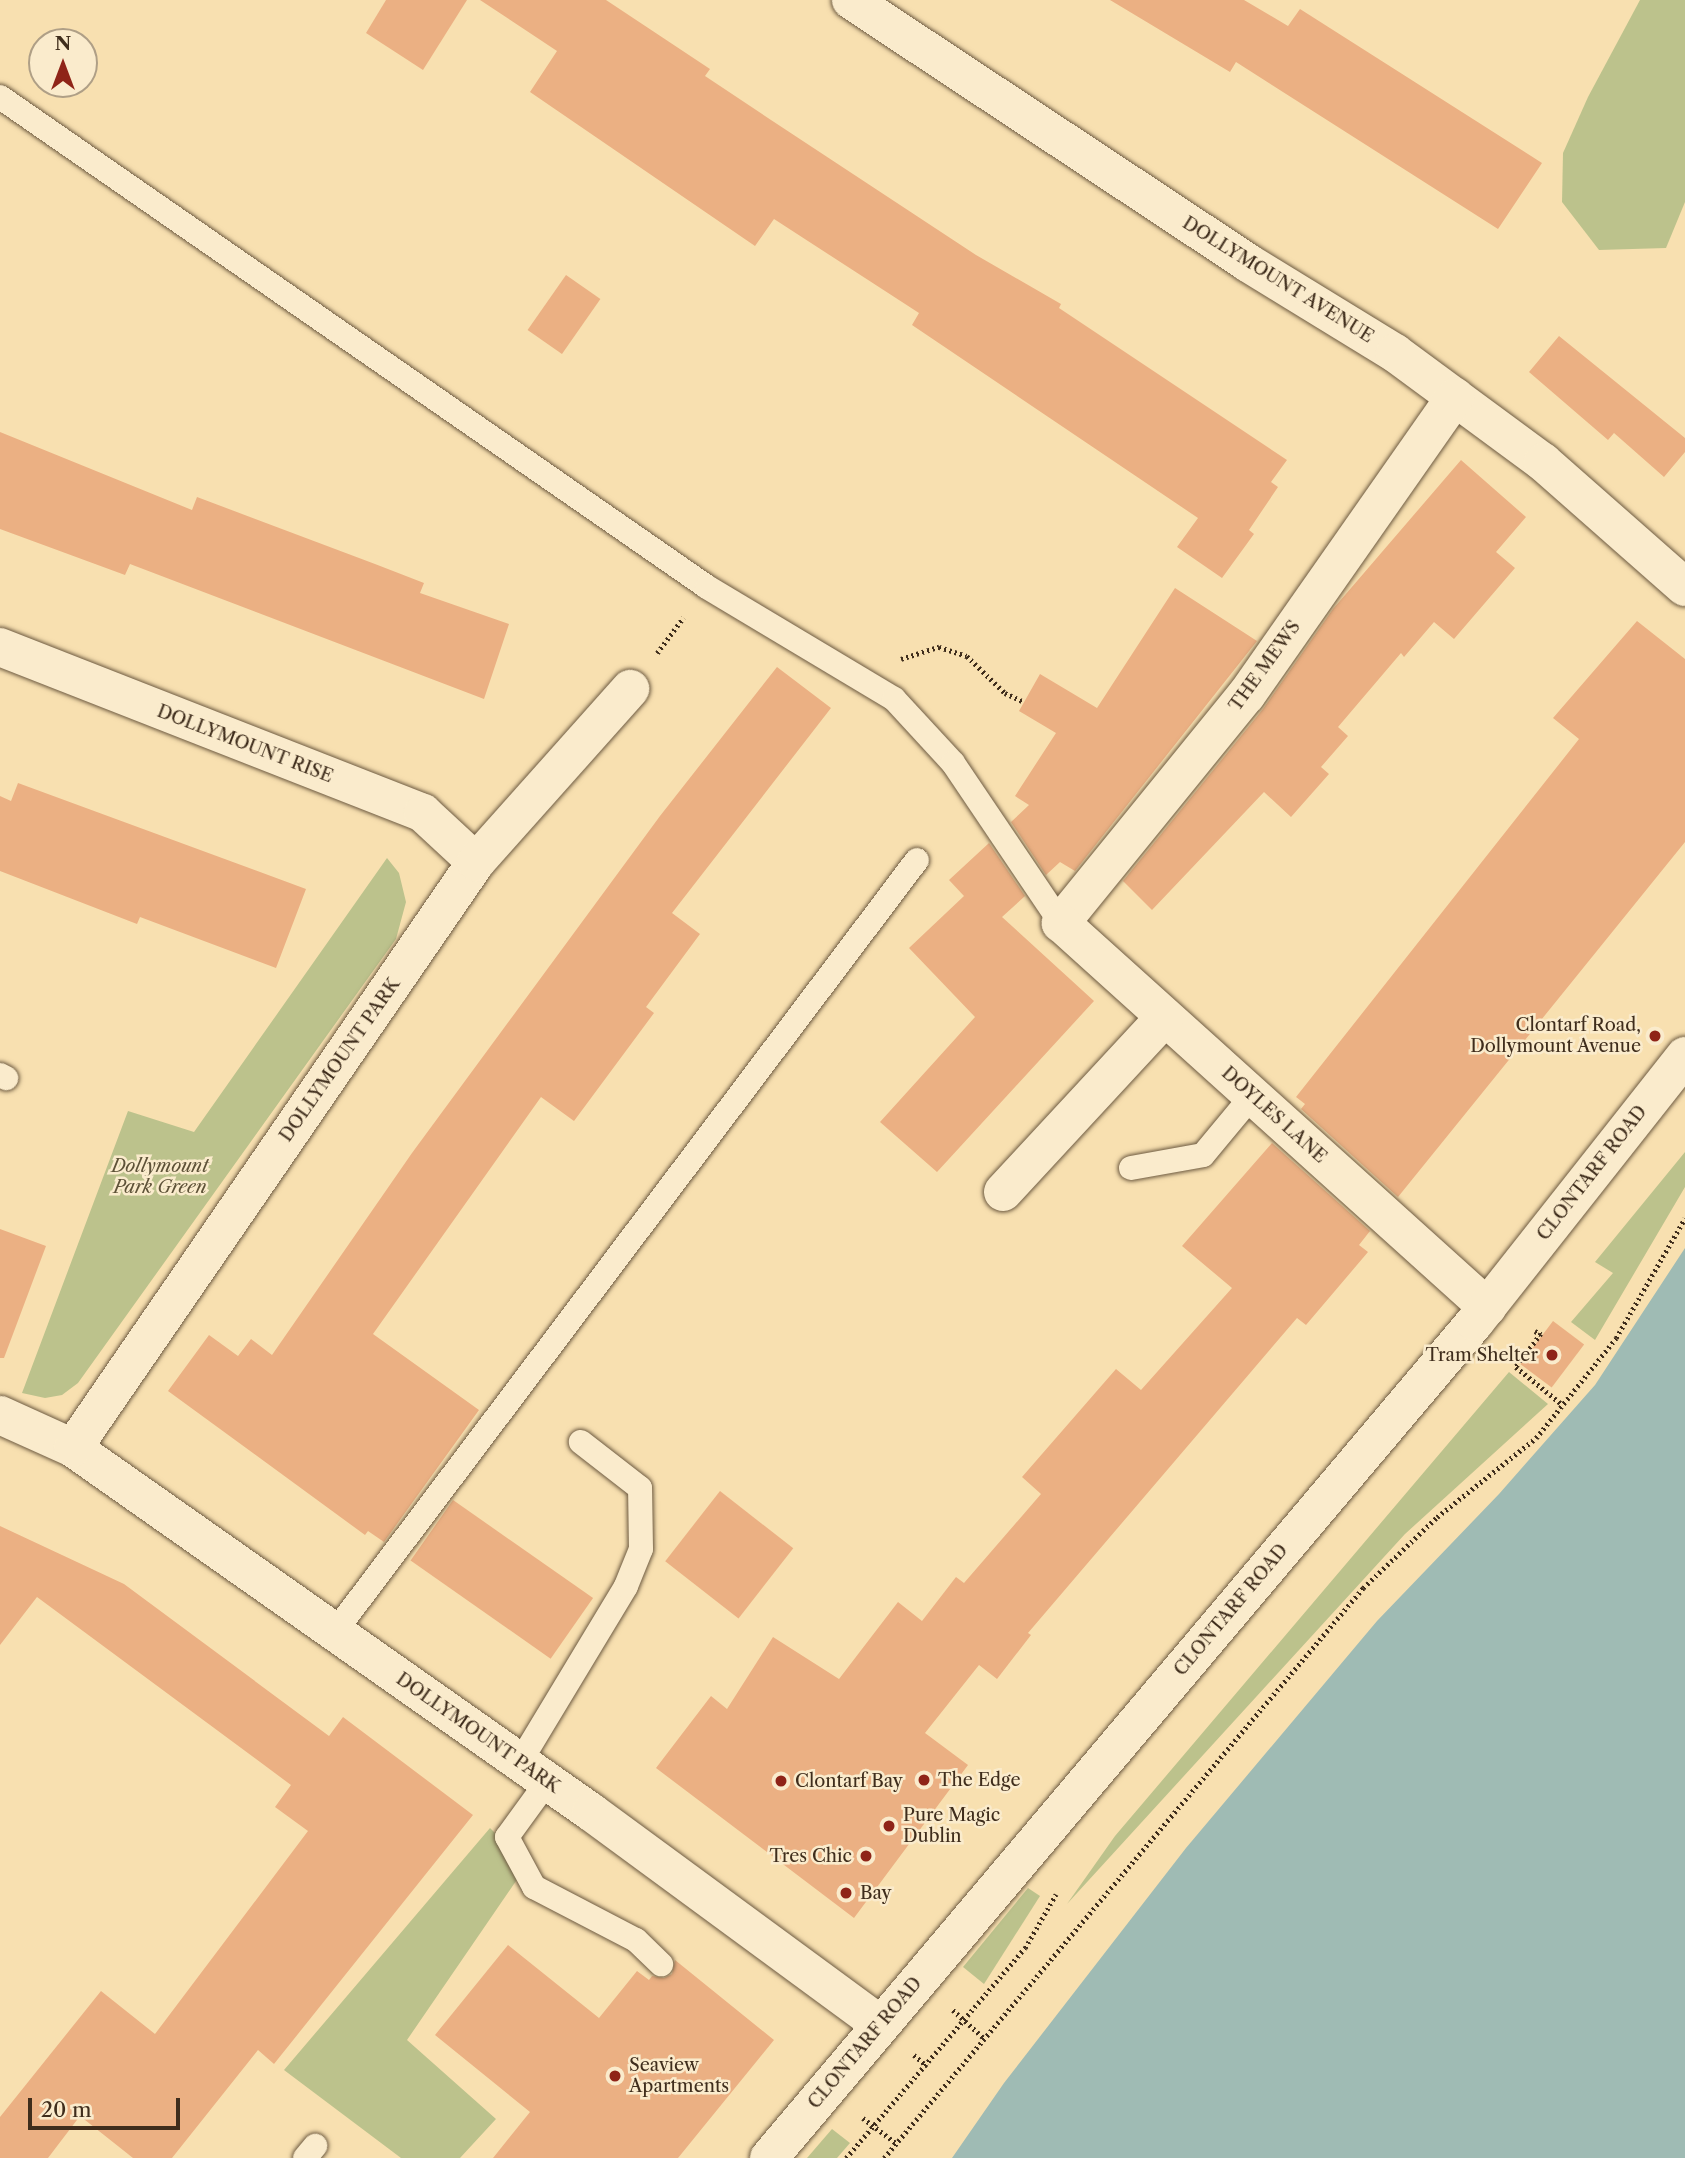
<!DOCTYPE html>
<html>
<head>
<meta charset="utf-8">
<style>
  body { margin:0 }
  #map { position:relative; width:1685px; height:2158px; overflow:hidden; background:#f8e0b0; font-family:"Libre Caslon Text",serif }
  div>[style] { position:absolute }
  [style*='--x'] { left:calc(var(--x)*1px); top:calc(var(--y)*1px); width:calc(var(--w)*1px); rotate:calc(var(--a)*1deg) }
  .green>* { inset:0; background:#bcc28c }
  .water>* { inset:0; background:#9fbbb4 }
  .building>* { inset:0; background:#ebb083; transform-origin:0 0 }
  .path>* { height:4.5px; margin-top:-2.25px; transform-origin:0; background:repeating-linear-gradient(90deg,#3f2d1c 0 2px,transparent 0 5.5px) }
  .roads { filter:drop-shadow(0 0 2px #6d5a41) drop-shadow(0 0 2px #6d5a41) }
  .service>* { height:24px; margin:-12px; padding:0 12px; transform-origin:12px; border-radius:12px; background:#faebcc }
  .minor>* { height:38px; margin:-19px; padding:0 19px; transform-origin:19px; border-radius:19px; background:#faebcc }
  .secondary>* { height:38px; margin:-19px; padding:0 19px; transform-origin:19px; border-radius:19px; background:#faebcc }
  .dots>* { width:19px; height:19px; translate:-50% -50%; box-sizing:border-box; border:4px solid #faebcc; border-radius:50% }
  span { translate:-50% -50%; white-space:nowrap; text-align:center; line-height:1.15; -webkit-text-stroke:5px #faebcc; paint-order:stroke }
  .street-label { font-size:18px; color:#3f2d1c }
  .poi-label { font-size:18px; color:#3f2d1c }
  .right { translate:-100% -50%; text-align:right }
  .left { translate:0 -50%; text-align:left }
  .park-label { font-size:18px; color:#5e5238; font-style:italic }
  .north { position:absolute; left:28px; top:28px; width:70px; height:70px; box-sizing:border-box; background:#faebcc; border:2px solid #af9f86; border-radius:50%; rotate:0deg; font-size:19px; font-weight:700; line-height:28px; text-align:center; color:#3f2d1c }
  .north::after { content:''; display:block; margin:auto; width:24px; height:32px; background:#8f2418; clip-path:polygon(50% 0,100% 100%,50% 72%,0 100%) }
  .scale { position:absolute; left:28px; top:2098px; width:152px; height:32px; box-sizing:border-box; border:4px solid #3f2d1c; border-top:0; padding-left:9px; font-size:21px; line-height:24px; white-space:nowrap; color:#3f2d1c; -webkit-text-stroke:5px #faebcc; paint-order:stroke }
</style>
</head>
<body>
<div id="map">
  <div class="green">
    <i style="clip-path:polygon(1640px 0,1685px 0,1685px 202px,1666px 248px,1599px 250px,1562px 202px,1563px 153px,1588px 97px)"></i>
    <i style="clip-path:polygon(387px 858px,399px 873px,406px 902px,396px 939px,78px 1383px,62px 1395px,45px 1398px,22px 1393px,128px 1111px,194px 1132px)"></i>
    <i style="clip-path:polygon(1685px 1152px,1685px 1187px,1595px 1340px,1571px 1322px,1613px 1273px,1595px 1262px)"></i>
    <i style="clip-path:polygon(1509px 1372px,1548px 1404px,1405px 1534px,1067px 1904px,1115px 1836px)"></i>
    <i style="clip-path:polygon(490px 1828px,527px 1865px,407px 2040px,496px 2119px,460px 2158px,401px 2158px,284px 2070px)"></i>
    <i style="clip-path:polygon(1028px 1888px,1040px 1896px,984px 1984px,963px 1967px)"></i>
    <i style="clip-path:polygon(832px 2129px,850px 2143px,837px 2158px,807px 2158px)"></i>
  </div>
  <div class="water">
    <i style="clip-path:polygon(1685px 1248px,1685px 2158px,952px 2158px,1004px 2083px,1186px 1848px,1377px 1621px,1499px 1494px,1595px 1385px)"></i>
  </div>
  <div class="building">
    <i style="clip-path:polygon(386px 0,467px 0,423px 70px,366px 33px)"></i>
    <i style="clip-path:polygon(480px 0,606px 0,710px 69px,705px 76px,771px 120px,976px 255px,1061px 304px,1059px 308px,1287px 460px,1271px 482px,1278px 487px,1249px 530px,1254px 534px,1222px 578px,1177px 547px,1198px 518px,912px 325px,919px 313px,774px 219px,755px 246px,530px 92px,557px 51px)"></i>
    <i style="clip-path:polygon(1110px 0,1244px 0,1288px 26px,1300px 9px,1542px 163px,1498px 229px,1236px 62px,1230px 72px)"></i>
    <i style="left:566px;top:275px;width:42px;height:67px;rotate:35deg"></i>
    <i style="clip-path:polygon(1559px 336px,1685px 438px,1685px 452px,1664px 477px,1614px 433px,1608px 440px,1529px 372px)"></i>
    <i style="clip-path:polygon(0 432px,192px 510px,197px 497px,375px 564px,424px 583px,420px 593px,509px 624px,484px 699px,130px 564px,125px 575px,0 529px)"></i>
    <i style="clip-path:polygon(1461px 460px,1526px 517px,1496px 552px,1515px 568px,1454px 639px,1434px 622px,1404px 657px,1401px 653px,1338px 727px,1348px 736px,1321px 767px,1329px 774px,1291px 817px,1264px 792px,1152px 910px,1123px 881px,1263px 709px,1333px 609px)"></i>
    <i style="clip-path:polygon(1175px 588px,1257px 641px,1075px 871px,1060px 862px,1046px 875px,1011px 822px,1029px 805px,1015px 796px,1056px 733px,1019px 711px,1040px 674px,1097px 708px)"></i>
    <i style="clip-path:polygon(1637px 621px,1685px 659px,1685px 842px,1398px 1197px,1301px 1109px,1305px 1104px,1296px 1097px,1579px 739px,1553px 718px)"></i>
    <i style="clip-path:polygon(777px 667px,831px 708px,672px 913px,700px 934px,646px 1007px,654px 1013px,574px 1121px,541px 1097px,373px 1334px,479px 1410px,384px 1542px,368px 1531px,365px 1535px,168px 1391px,209px 1335px,238px 1356px,251px 1339px,272px 1355px,412px 1153px,660px 816px)"></i>
    <i style="clip-path:polygon(18px 783px,306px 889px,276px 968px,140px 917px,137px 924px,0 871px,0 796px,11px 801px)"></i>
    <i style="clip-path:polygon(989px 843px,1025px 896px,1002px 917px,1094px 1001px,937px 1172px,880px 1122px,975px 1017px,909px 948px,964px 896px,949px 880px)"></i>
    <i style="clip-path:polygon(1272px 1143px,1370px 1231px,1359px 1245px,1368px 1252px,1306px 1325px,1297px 1318px,1028px 1633px,1031px 1635px,997px 1679px,979px 1665px,925px 1733px,968px 1765px,854px 1918px,656px 1768px,711px 1696px,727px 1709px,773px 1637px,839px 1679px,898px 1602px,922px 1621px,956px 1577px,964px 1583px,1041px 1494px,1022px 1477px,1116px 1369px,1141px 1390px,1232px 1288px,1182px 1246px)"></i>
    <i style="clip-path:polygon(0 1229px,46px 1246px,4px 1358px,0 1358px)"></i>
    <i style="left:1553px;top:1321px;width:39px;height:54px;rotate:37deg"></i>
    <i style="left:720px;top:1491px;width:93px;height:89px;rotate:38deg"></i>
    <i style="left:453px;top:1500px;width:171px;height:74px;rotate:35deg"></i>
    <i style="clip-path:polygon(0 1526px,124px 1584px,329px 1736px,343px 1717px,473px 1815px,274px 2064px,258px 2050px,172px 2158px,133px 2158px,80px 2116px,48px 2158px,0 2158px,0 2117px,101px 1991px,155px 2034px,308px 1831px,275px 1807px,291px 1785px,37px 1597px,0 1645px)"></i>
    <i style="clip-path:polygon(508px 1945px,599px 2018px,637px 1971px,649px 1980px,652px 1976px,664px 1978px,672px 1974px,675px 1960px,774px 2040px,678px 2158px,493px 2158px,530px 2112px,435px 2035px)"></i>
  </div>
  <div class="path">
    <i style="--x:657;--y:653;--w:44;--a:-53.4"></i>
    <i style="--x:901;--y:659;--w:40;--a:-18"></i>
    <i style="--x:939;--y:647;--w:29;--a:18"></i>
    <i style="--x:967;--y:656;--w:53;--a:44.2"></i>
    <i style="--x:1005;--y:693;--w:21;--a:25"></i>
    <i style="--x:1535;--y:1331;--w:7;--a:27"></i>
    <i style="--x:1541;--y:1334;--w:41;--a:127.1"></i>
    <i style="--x:1516;--y:1367;--w:60;--a:39"></i>
    <i style="--x:953;--y:2010;--w:43;--a:42.2"></i>
    <i style="--x:914;--y:2055;--w:17;--a:40"></i>
    <i style="--x:863;--y:2118;--w:41;--a:37.1"></i>
    <i style="--x:846;--y:2158;--w:276;--a:-49.6"></i>
    <i style="--x:1025;--y:1948;--w:62;--a:-60.1"></i>
    <i style="--x:884;--y:2158;--w:745;--a:-49.96"></i>
    <i style="--x:1363;--y:1588;--w:103;--a:-43.8"></i>
    <i style="--x:1437;--y:1517;--w:127;--a:-38.6"></i>
    <i style="--x:1536;--y:1438;--w:128;--a:-51.3"></i>
    <i style="--x:1616;--y:1338;--w:138;--a:-60.1"></i>
  </div>
  <div class="roads">
    <div class="service">
      <i style="--x:0;--y:97;--w:860;--a:34.72"></i>
      <i style="--x:707;--y:587;--w:218;--a:30.9"></i>
      <i style="--x:894;--y:699;--w:87;--a:47.3"></i>
      <i style="--x:953;--y:763;--w:193;--a:56"></i>
      <i style="--x:0;--y:1075;--w:7;--a:27"></i>
      <i style="--x:1131;--y:1168;--w:73;--a:-10.2"></i>
      <i style="--x:1203;--y:1155;--w:77;--a:-50.3"></i>
      <i style="--x:334;--y:1633;--w:968;--a:-52.98"></i>
      <i style="--x:520;--y:1762;--w:205;--a:-58.9"></i>
      <i style="--x:626;--y:1586;--w:40;--a:-68"></i>
      <i style="--x:641;--y:1549;--w:61;--a:-90.9"></i>
      <i style="--x:640;--y:1488;--w:75;--a:-142.1"></i>
      <i style="--x:547;--y:1782;--w:68;--a:126"></i>
      <i style="--x:507;--y:1837;--w:57;--a:61.6"></i>
      <i style="--x:534;--y:1887;--w:115;--a:27.5"></i>
      <i style="--x:636;--y:1940;--w:35;--a:44"></i>
      <i style="--x:305;--y:2158;--w:16;--a:-50"></i>
    </div>
    <div class="minor">
      <i style="--x:851;--y:0;--w:476;--a:33.5"></i>
      <i style="--x:1248;--y:263;--w:172;--a:31.5"></i>
      <i style="--x:1395;--y:353;--w:184;--a:36.4"></i>
      <i style="--x:1543;--y:462;--w:189;--a:41.4"></i>
      <i style="--x:1455;--y:397;--w:364;--a:125"></i>
      <i style="--x:1246;--y:695;--w:294;--a:129.1"></i>
      <i style="--x:1061;--y:923;--w:574;--a:42.03"></i>
      <i style="--x:0;--y:647;--w:454;--a:21.4"></i>
      <i style="--x:423;--y:813;--w:72;--a:42.8"></i>
      <i style="--x:1003;--y:1192;--w:238;--a:-47.2"></i>
      <i style="--x:0;--y:1415;--w:80;--a:24.3"></i>
      <i style="--x:73;--y:1448;--w:633;--a:35.1"></i>
      <i style="--x:591;--y:1812;--w:358;--a:36.3"></i>
      <i style="--x:73;--y:1448;--w:711;--a:-55.48"></i>
      <i style="--x:476;--y:862;--w:232;--a:-48.3"></i>
    </div>
    <div class="secondary">
      <i style="--x:769;--y:2158;--w:1094;--a:-49.82"></i>
      <i style="--x:1475;--y:1322;--w:339;--a:-51.7"></i>
    </div>
  </div>
  <div class="dots">
    <i style="left:1655px;top:1036px;background:#8f2418"></i>
    <i style="left:1552px;top:1355px;background:#8f2418"></i>
    <i style="left:924px;top:1780px;background:#8f2418"></i>
    <i style="left:781px;top:1781px;background:#8f2418"></i>
    <i style="left:889px;top:1826px;background:#8f2418"></i>
    <i style="left:866px;top:1856px;background:#8f2418"></i>
    <i style="left:846px;top:1893px;background:#8f2418"></i>
    <i style="left:615px;top:2076px;background:#8f2418"></i>
  </div>
  <div class="street-label">
    <span style="left:1278px;top:280px;rotate:32deg">DOLLYMOUNT AVENUE</span>
    <span style="left:1265px;top:666px;rotate:-54deg">THE MEWS</span>
    <span style="left:245px;top:744px;rotate:21deg">DOLLYMOUNT RISE</span>
    <span style="left:340px;top:1060px;rotate:-55deg">DOLLYMOUNT PARK</span>
    <span style="left:1274px;top:1115px;rotate:42deg">DOYLES LANE</span>
    <span style="left:1592px;top:1173px;rotate:-52deg">CLONTARF ROAD</span>
    <span style="left:1231px;top:1610px;rotate:-50deg">CLONTARF ROAD</span>
    <span style="left:478px;top:1733px;rotate:35deg">DOLLYMOUNT PARK</span>
    <span style="left:865px;top:2043px;rotate:-50deg">CLONTARF ROAD</span>
  </div>
  <div class="poi-label">
    <span class="right" style="left:1641px;top:1036px">Clontarf Road,<br>Dollymount Avenue</span>
    <span class="right" style="left:1538px;top:1355px">Tram Shelter</span>
    <span class="left" style="left:938px;top:1780px">The Edge</span>
    <span class="left" style="left:795px;top:1781px">Clontarf Bay</span>
    <span class="left" style="left:903px;top:1826px">Pure Magic<br>Dublin</span>
    <span class="right" style="left:852px;top:1856px">Tres Chic</span>
    <span class="left" style="left:860px;top:1893px">Bay</span>
    <span class="left" style="left:629px;top:2076px">Seaview<br>Apartments</span>
  </div>
  <div class="park-label">
    <span style="left:160px;top:1177px">Dollymount<br>Park Green</span>
  </div>
  <div class="north">N</div>
  <div class="scale">20 m</div>
</div>
</body>
</html>
